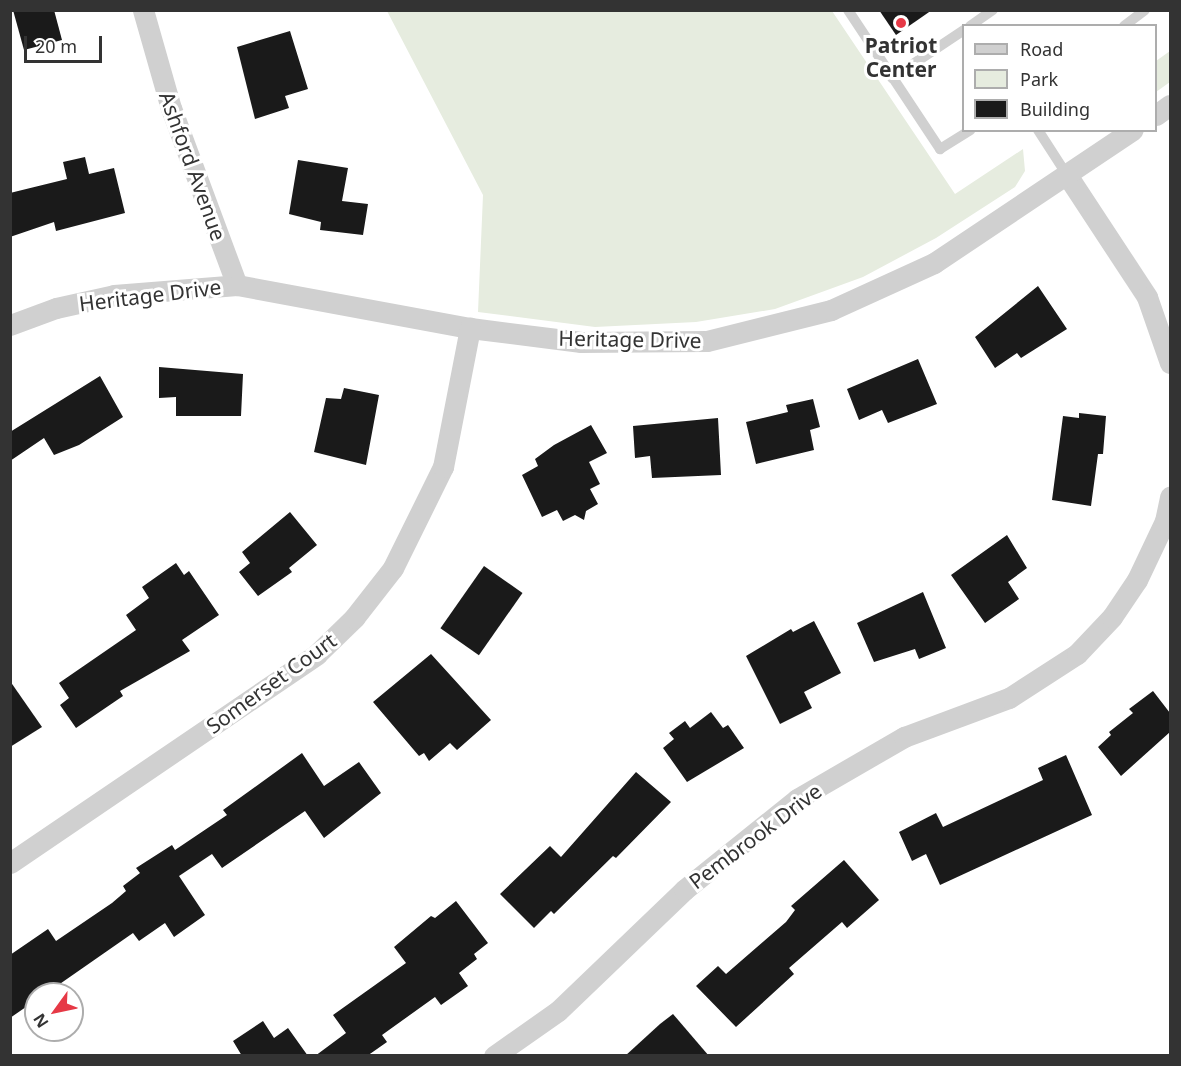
<!DOCTYPE html>
<html>
<head>
<meta charset="utf-8">
<style>
  body { margin:0 }
  #map { position:relative; width:1181px; height:1066px; overflow:hidden; background:#fff; font-family:"Noto Sans",sans-serif }
  div>[style] { position:absolute }
  [style*='--x'] { left:calc(var(--x)*1px); top:calc(var(--y)*1px); width:calc(var(--w)*1px); rotate:calc(var(--a)*1deg) }
  .green>* { inset:0; background:#e6ecdf }
  .building>* { inset:0; background:#1a1a1a; transform-origin:0 0 }
  .service>* { height:10px; margin:-5px; padding:0 5px; transform-origin:5px; border-radius:5px; background:#d0d0d0 }
  .minor>* { height:21px; margin:-10.5px; padding:0 10.5px; transform-origin:10.5px; border-radius:10.5px; background:#d0d0d0 }
  .dots>* { width:16px; height:16px; translate:-50% -50%; box-sizing:border-box; border:3px solid #fff; border-radius:50% }
  span { translate:-50% -50%; white-space:nowrap; text-align:center; line-height:1.15; -webkit-text-stroke:6px #fff; paint-order:stroke }
  .poi-label { font-size:21px; color:#333; font-weight:700 }
  .street-label { font-size:21px; color:#333 }
  .frame { position:absolute; inset:0; border:12px solid #333; pointer-events:none }
  .legend { position:absolute; left:962px; top:24px; width:195px; height:108px; box-sizing:border-box; background:#fff; border:2px solid #adadad; margin:0; padding:8px 10px; list-style:none; font-size:18px; color:#333 }
  .legend li { display:flex; align-items:center; gap:12px; height:30px }
  .legend b { width:30px; border:2px solid #adadad }
  .north { position:absolute; left:24px; top:982px; width:60px; height:60px; box-sizing:border-box; background:#fff; border:2px solid #adadad; border-radius:50%; rotate:237deg; font-size:16px; font-weight:700; line-height:24px; text-align:center; color:#333 }
  .north::after { content:''; display:block; margin:auto; width:21px; height:27px; background:#e63946; clip-path:polygon(50% 0,100% 100%,50% 72%,0 100%) }
  .scale { position:absolute; left:24px; top:36px; width:78px; height:27px; box-sizing:border-box; border:3px solid #333; border-top:0; padding-left:8px; font-size:18px; line-height:21px; white-space:nowrap; color:#333; -webkit-text-stroke:4px #fff; paint-order:stroke }
</style>
</head>
<body>
<div id="map">
  <div class="green">
    <i style="clip-path:polygon(387px 11px,832px 11px,955px 194px,1023px 149px,1025px 171px,1015px 187px,936px 238px,863px 277px,775px 309px,696px 322px,595px 327px,478px 312px,483px 195px)"></i>
    <i style="clip-path:polygon(1170px 51px,1170px 82px,1156px 92px,1156px 61px)"></i>
  </div>
  <div class="building">
    <i style="clip-path:polygon(13px 10px,54px 10px,62px 40px,24px 50px)"></i>
    <i style="clip-path:polygon(879px 10px,932px 10px,896px 35px)"></i>
    <i style="clip-path:polygon(290px 31px,308px 89px,285px 96px,289px 108px,255px 119px,237px 47px)"></i>
    <i style="clip-path:polygon(85px 157px,89px 174px,114px 168px,125px 213px,56px 231px,54px 222px,10px 237px,10px 193px,67px 179px,63px 162px)"></i>
    <i style="clip-path:polygon(298px 160px,348px 168px,342px 201px,368px 204px,363px 235px,320px 230px,321px 222px,289px 214px)"></i>
    <i style="clip-path:polygon(1038px 286px,1067px 329px,1021px 358px,1017px 353px,995px 368px,975px 337px)"></i>
    <i style="clip-path:polygon(918px 359px,937px 404px,888px 423px,882px 410px,859px 420px,847px 389px)"></i>
    <i style="clip-path:polygon(159px 367px,243px 374px,241px 416px,176px 416px,176px 397px,159px 398px)"></i>
    <i style="clip-path:polygon(100px 376px,123px 417px,79px 445px,54px 455px,44px 438px,10px 461px,10px 432px)"></i>
    <i style="clip-path:polygon(344px 388px,379px 395px,366px 465px,314px 452px,326px 398px,341px 399px)"></i>
    <i style="clip-path:polygon(813px 399px,820px 427px,810px 430px,814px 450px,756px 464px,746px 422px,788px 412px,786px 405px)"></i>
    <i style="clip-path:polygon(1079px 413px,1106px 416px,1103px 454px,1098px 454px,1091px 506px,1052px 500px,1063px 416px,1079px 418px)"></i>
    <i style="clip-path:polygon(718px 418px,721px 475px,652px 478px,650px 456px,635px 458px,633px 426px)"></i>
    <i style="clip-path:polygon(591px 425px,607px 453px,589px 462px,600px 484px,590px 489px,598px 504px,586px 511px,584px 520px,575px 515px,563px 521px,557px 510px,542px 517px,522px 475px,538px 466px,535px 459px,554px 445px)"></i>
    <i style="clip-path:polygon(290px 512px,317px 545px,289px 568px,292px 572px,258px 596px,239px 572px,250px 563px,242px 552px)"></i>
    <i style="clip-path:polygon(1007px 535px,1027px 568px,1008px 582px,1019px 599px,985px 623px,951px 575px)"></i>
    <i style="clip-path:polygon(176px 563px,184px 575px,189px 571px,219px 615px,182px 640px,190px 651px,120px 691px,123px 696px,76px 728px,60px 705px,69px 698px,59px 683px,136px 630px,126px 615px,149px 598px,142px 587px)"></i>
    <i style="left:484px;top:566px;width:47px;height:76px;rotate:35deg"></i>
    <i style="clip-path:polygon(923px 592px,946px 648px,919px 659px,915px 649px,874px 662px,857px 623px)"></i>
    <i style="clip-path:polygon(814px 621px,841px 673px,804px 692px,812px 708px,780px 724px,746px 656px,791px 629px,793px 632px)"></i>
    <i style="clip-path:polygon(431px 654px,491px 720px,457px 750px,450px 743px,429px 761px,424px 753px,419px 756px,373px 702px)"></i>
    <i style="clip-path:polygon(10px 681px,42px 727px,10px 747px)"></i>
    <i style="clip-path:polygon(1153px 691px,1170px 713px,1170px 732px,1121px 776px,1098px 747px,1111px 735px,1109px 732px,1133px 713px,1129px 709px)"></i>
    <i style="clip-path:polygon(711px 712px,723px 728px,728px 725px,744px 748px,687px 782px,663px 748px,674px 739px,669px 733px,685px 721px,690px 728px)"></i>
    <i style="clip-path:polygon(302px 753px,324px 786px,359px 762px,381px 793px,324px 838px,305px 811px,222px 868px,212px 854px,179px 876px,205px 915px,174px 937px,165px 923px,139px 941px,133px 933px,54px 988px,36px 994px,36px 1000px,10px 1018px,10px 955px,48px 929px,56px 941px,112px 903px,126px 891px,123px 886px,140px 873px,136px 868px,172px 845px,175px 850px,227px 815px,223px 810px)"></i>
    <i style="clip-path:polygon(1066px 755px,1092px 815px,940px 885px,926px 854px,912px 861px,899px 832px,936px 813px,943px 827px,1043px 780px,1038px 768px)"></i>
    <i style="clip-path:polygon(636px 772px,671px 802px,616px 858px,613px 856px,554px 914px,551px 911px,534px 928px,500px 894px,550px 846px,561px 857px)"></i>
    <i style="clip-path:polygon(844px 860px,879px 900px,847px 928px,842px 922px,789px 968px,794px 974px,736px 1027px,696px 986px,718px 966px,726px 974px,749px 954px,786px 922px,795px 910px,791px 906px)"></i>
    <i style="clip-path:polygon(456px 901px,488px 943px,474px 954px,477px 959px,459px 973px,468px 986px,441px 1005px,435px 997px,382px 1035px,387px 1042px,367px 1056px,315px 1056px,346px 1033px,333px 1015px,406px 963px,394px 947px,431px 916px,435px 918px)"></i>
    <i style="clip-path:polygon(673px 1014px,709px 1056px,625px 1056px,660px 1024px)"></i>
    <i style="clip-path:polygon(263px 1021px,274px 1038px,288px 1028px,308px 1056px,242px 1056px,233px 1041px)"></i>
  </div>
  <div class="service">
    <i style="--x:848;--y:10;--w:167;--a:56.5"></i>
    <i style="--x:940;--y:149;--w:36;--a:-32"></i>
    <i style="--x:970;--y:26;--w:28;--a:-35"></i>
    <i style="--x:1124;--y:26;--w:26;--a:-37"></i>
    <i style="--x:892;--y:78;--w:87;--a:-33.7"></i>
    <i style="--x:1038;--y:130;--w:54;--a:57.2"></i>
  </div>
  <div class="minor">
    <i style="--x:143;--y:10;--w:102;--a:74.1"></i>
    <i style="--x:171;--y:108;--w:189;--a:69.6"></i>
    <i style="--x:1156;--y:115;--w:17;--a:-36"></i>
    <i style="--x:1067;--y:175;--w:146;--a:56.7"></i>
    <i style="--x:1147;--y:297;--w:70;--a:70.8"></i>
    <i style="--x:10;--y:325;--w:49;--a:-20.3"></i>
    <i style="--x:56;--y:308;--w:59;--a:-12.6"></i>
    <i style="--x:114;--y:295;--w:123;--a:-4.6"></i>
    <i style="--x:237;--y:285;--w:237;--a:10.5"></i>
    <i style="--x:470;--y:328;--w:112;--a:7.2"></i>
    <i style="--x:581;--y:342;--w:126;--a:-0.5"></i>
    <i style="--x:707;--y:341;--w:128;--a:-14"></i>
    <i style="--x:831;--y:310;--w:113;--a:-24.5"></i>
    <i style="--x:934;--y:263;--w:239;--a:-33.8"></i>
    <i style="--x:10;--y:863;--w:371;--a:-34.2"></i>
    <i style="--x:317;--y:654;--w:52;--a:-44.2"></i>
    <i style="--x:354;--y:618;--w:63;--a:-52"></i>
    <i style="--x:393;--y:568;--w:113;--a:-63.7"></i>
    <i style="--x:443;--y:467;--w:142;--a:-79"></i>
    <i style="--x:494;--y:1056;--w:78;--a:-35.1"></i>
    <i style="--x:558;--y:1011;--w:175;--a:-43.8"></i>
    <i style="--x:684;--y:890;--w:145;--a:-38.8"></i>
    <i style="--x:797;--y:799;--w:124;--a:-30.1"></i>
    <i style="--x:904;--y:737;--w:112;--a:-20.4"></i>
    <i style="--x:1009;--y:698;--w:81;--a:-32.9"></i>
    <i style="--x:1077;--y:654;--w:51;--a:-46.6"></i>
    <i style="--x:1112;--y:617;--w:45;--a:-56"></i>
    <i style="--x:1137;--y:580;--w:65;--a:-64.6"></i>
    <i style="--x:1165;--y:521;--w:25;--a:-78"></i>
  </div>
  <div class="dots">
    <i style="left:901px;top:23px;background:#e63946"></i>
  </div>
  <div class="poi-label">
    <span style="left:901px;top:57px">Patriot<br>Center</span>
  </div>
  <div class="street-label">
    <span style="left:193px;top:166px;rotate:70deg">Ashford Avenue</span>
    <span style="left:150px;top:295px;rotate:-7deg">Heritage Drive</span>
    <span style="left:630px;top:339px;rotate:1deg">Heritage Drive</span>
    <span style="left:271px;top:683px;rotate:-36deg">Somerset Court</span>
    <span style="left:755px;top:836px;rotate:-37deg">Pembrook Drive</span>
  </div>
  <div class="frame"></div>
  <ul class="legend">
  <li><b style="height:8px;background:#d0d0d0"></b>Road</li>
  <li><b style="height:16px;background:#e6ecdf"></b>Park</li>
  <li><b style="height:16px;background:#1a1a1a"></b>Building</li>
  </ul>
  <div class="north">N</div>
  <div class="scale">20 m</div>
</div>
</body>
</html>
